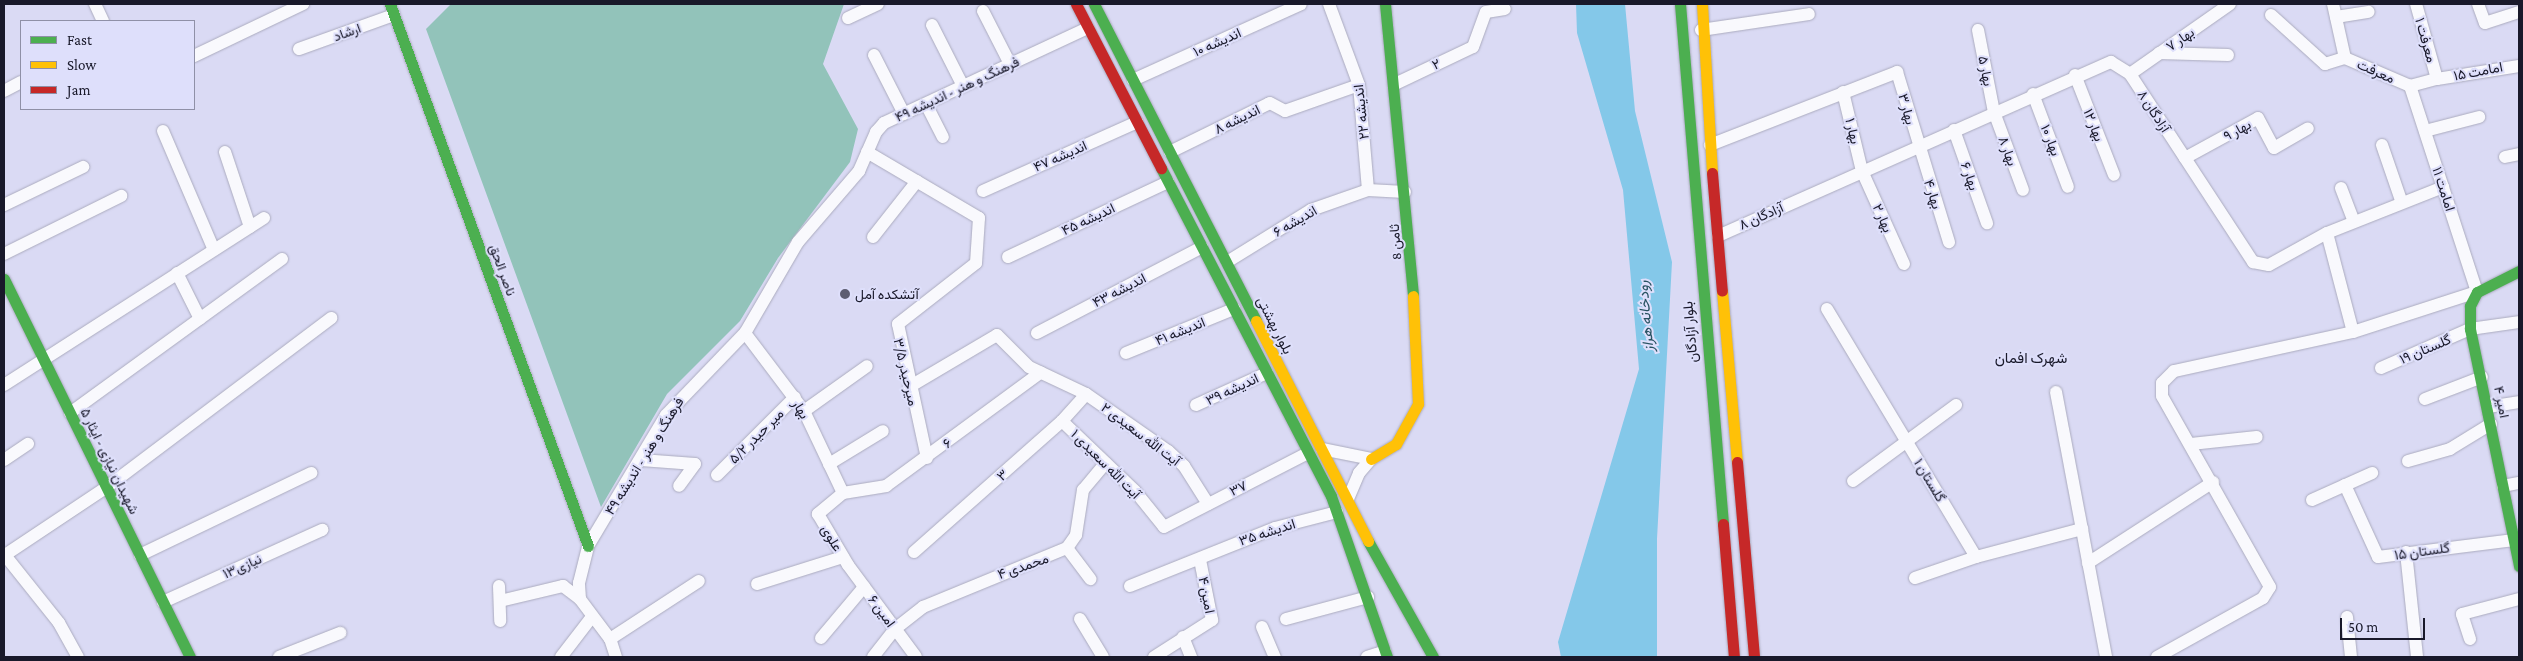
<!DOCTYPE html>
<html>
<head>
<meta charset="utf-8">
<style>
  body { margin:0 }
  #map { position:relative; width:2523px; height:661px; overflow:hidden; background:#dadaf4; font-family:"Crimson Pro",Vazirmatn,serif }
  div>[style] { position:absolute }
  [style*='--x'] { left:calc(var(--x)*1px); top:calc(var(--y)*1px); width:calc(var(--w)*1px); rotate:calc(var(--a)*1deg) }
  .forest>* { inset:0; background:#92c3ba }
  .water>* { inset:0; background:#84c8e9 }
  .roads { filter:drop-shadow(0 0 1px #ababbe) drop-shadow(0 0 1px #ababbe) }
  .street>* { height:12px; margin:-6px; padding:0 6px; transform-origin:6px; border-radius:6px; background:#f9f9fd }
  .fast>* { height:11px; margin:-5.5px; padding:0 5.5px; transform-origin:5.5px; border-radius:5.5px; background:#4caf50 }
  .slow>* { height:11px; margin:-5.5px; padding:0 5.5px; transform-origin:5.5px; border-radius:5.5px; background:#ffc107 }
  .jam>* { height:11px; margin:-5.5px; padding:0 5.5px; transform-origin:5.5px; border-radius:5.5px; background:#c62828 }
  .dots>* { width:14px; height:14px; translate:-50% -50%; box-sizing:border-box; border:2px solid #dedffb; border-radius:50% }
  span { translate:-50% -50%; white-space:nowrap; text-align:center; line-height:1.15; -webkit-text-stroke:4px #dedffb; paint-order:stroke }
  .street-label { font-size:14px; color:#19192a }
  .poi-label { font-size:14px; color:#19192a }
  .left { translate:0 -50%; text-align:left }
  .water-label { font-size:15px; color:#285261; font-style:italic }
  .neighbourhood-label { font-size:15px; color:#19192a }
  .frame { position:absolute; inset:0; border:5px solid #19192a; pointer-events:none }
  .legend { position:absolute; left:20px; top:20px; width:175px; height:90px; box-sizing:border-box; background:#dedffb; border:1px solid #8f90a7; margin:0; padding:6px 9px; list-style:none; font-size:15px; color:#19192a }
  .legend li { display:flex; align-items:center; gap:10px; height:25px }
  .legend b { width:25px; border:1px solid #8f90a7 }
  .scale { position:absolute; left:2340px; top:618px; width:85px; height:22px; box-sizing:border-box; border:2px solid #19192a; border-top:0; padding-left:6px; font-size:15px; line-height:18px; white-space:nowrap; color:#19192a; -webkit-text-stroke:4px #dedffb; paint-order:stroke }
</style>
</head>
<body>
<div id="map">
  <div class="forest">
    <i style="clip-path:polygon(451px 4px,844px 4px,823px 64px,858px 129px,850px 162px,778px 258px,740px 321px,667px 394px,601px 507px,426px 29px)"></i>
  </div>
  <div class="water">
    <i style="clip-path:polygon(1576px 4px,1625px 4px,1635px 111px,1672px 262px,1657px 539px,1657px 657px,1561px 657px,1558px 642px,1639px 369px,1623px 190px,1577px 33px)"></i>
  </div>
  <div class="roads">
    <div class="street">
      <i style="--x:95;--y:4;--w:19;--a:65"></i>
      <i style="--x:1329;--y:4;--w:86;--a:69.7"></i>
      <i style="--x:1359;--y:85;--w:105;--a:85.1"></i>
      <i style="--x:1368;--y:190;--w:37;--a:3"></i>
      <i style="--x:2333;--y:4;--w:55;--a:77.5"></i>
      <i style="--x:2478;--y:4;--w:20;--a:70"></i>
      <i style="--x:2485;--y:23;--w:36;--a:-18"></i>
      <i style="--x:983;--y:11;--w:59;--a:63"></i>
      <i style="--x:2271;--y:15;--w:73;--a:42.2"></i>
      <i style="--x:2325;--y:64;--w:21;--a:-17"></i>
      <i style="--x:2345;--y:58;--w:71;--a:23.3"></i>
      <i style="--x:2336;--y:17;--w:33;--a:-9"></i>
      <i style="--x:848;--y:18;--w:33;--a:-25"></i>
      <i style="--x:932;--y:25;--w:68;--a:63.1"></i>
      <i style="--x:1701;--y:30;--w:109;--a:-8.4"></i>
      <i style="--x:1978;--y:30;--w:84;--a:79"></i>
      <i style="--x:1994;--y:112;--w:83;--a:69.6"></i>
      <i style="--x:299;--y:49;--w:101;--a:-19.7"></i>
      <i style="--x:2159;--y:53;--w:69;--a:1.7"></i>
      <i style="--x:874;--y:55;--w:66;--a:63"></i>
      <i style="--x:194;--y:56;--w:121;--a:-25.5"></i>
      <i style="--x:2130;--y:74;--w:122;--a:-35"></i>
      <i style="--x:2075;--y:75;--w:107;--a:68.7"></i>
      <i style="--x:2437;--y:79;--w:83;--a:-9"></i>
      <i style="--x:1133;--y:80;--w:184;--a:-24.3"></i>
      <i style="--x:1395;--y:84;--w:86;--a:-25.4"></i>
      <i style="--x:1473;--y:47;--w:37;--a:-70"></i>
      <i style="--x:1486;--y:12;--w:19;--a:-9"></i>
      <i style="--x:2410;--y:86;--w:28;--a:-15"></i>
      <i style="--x:2437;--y:79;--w:78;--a:-105.6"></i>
      <i style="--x:4;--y:91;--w:19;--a:-28"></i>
      <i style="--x:1843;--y:92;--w:81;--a:76.5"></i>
      <i style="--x:1862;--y:171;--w:102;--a:65.7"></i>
      <i style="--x:2033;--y:94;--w:99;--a:69.4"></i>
      <i style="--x:926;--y:104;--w:37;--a:63"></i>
      <i style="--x:1954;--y:130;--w:99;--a:70.5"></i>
      <i style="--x:163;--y:131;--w:129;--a:66.8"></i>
      <i style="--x:2425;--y:131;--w:56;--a:-14.5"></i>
      <i style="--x:1710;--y:145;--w:201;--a:-21.3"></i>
      <i style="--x:1897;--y:72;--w:178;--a:73"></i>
      <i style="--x:2382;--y:145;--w:61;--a:71"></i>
      <i style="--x:225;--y:152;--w:79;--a:71.6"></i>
      <i style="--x:867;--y:152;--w:130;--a:30.5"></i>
      <i style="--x:979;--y:218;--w:45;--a:93.8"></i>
      <i style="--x:976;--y:263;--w:99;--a:142"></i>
      <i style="--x:898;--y:324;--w:137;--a:77.8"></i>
      <i style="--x:1170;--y:152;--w:111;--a:-26.1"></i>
      <i style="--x:1270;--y:103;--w:17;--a:28"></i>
      <i style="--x:1285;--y:111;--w:78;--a:-19.4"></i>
      <i style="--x:2505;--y:157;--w:14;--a:-12"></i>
      <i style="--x:2185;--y:158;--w:83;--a:-28.7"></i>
      <i style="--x:2258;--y:118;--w:34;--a:62"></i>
      <i style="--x:2274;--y:148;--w:39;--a:-30"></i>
      <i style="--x:2341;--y:188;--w:36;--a:69"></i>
      <i style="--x:983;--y:191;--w:169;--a:-24.1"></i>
      <i style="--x:4;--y:205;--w:88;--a:-25.7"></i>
      <i style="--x:2327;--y:233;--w:125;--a:-21.6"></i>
      <i style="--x:1718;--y:236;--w:430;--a:-23.9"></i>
      <i style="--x:2111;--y:62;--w:22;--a:32"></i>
      <i style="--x:2130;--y:74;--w:225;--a:56.8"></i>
      <i style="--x:2253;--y:262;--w:16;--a:11"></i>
      <i style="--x:2269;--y:265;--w:66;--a:-28.9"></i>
      <i style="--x:2327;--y:233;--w:102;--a:75.3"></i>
      <i style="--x:2353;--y:332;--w:130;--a:-17.9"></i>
      <i style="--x:2477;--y:292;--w:217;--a:-108"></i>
      <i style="--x:873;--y:237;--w:71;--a:-51.8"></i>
      <i style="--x:4;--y:254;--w:131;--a:-26.4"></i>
      <i style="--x:1008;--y:257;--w:177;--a:-25.1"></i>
      <i style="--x:1227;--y:262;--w:99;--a:-31.8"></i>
      <i style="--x:1311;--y:210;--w:60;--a:-19.3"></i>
      <i style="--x:177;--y:273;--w:51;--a:63.4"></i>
      <i style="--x:1827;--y:309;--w:289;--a:59"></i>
      <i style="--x:1976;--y:557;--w:110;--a:-14.8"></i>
      <i style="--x:745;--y:333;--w:98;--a:52.9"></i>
      <i style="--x:804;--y:411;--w:91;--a:64.6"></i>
      <i style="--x:1037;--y:333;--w:186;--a:-27.5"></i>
      <i style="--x:1126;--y:353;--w:117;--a:-22.2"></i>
      <i style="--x:2381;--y:368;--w:97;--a:-23.7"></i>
      <i style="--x:2470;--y:329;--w:49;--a:-8.1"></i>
      <i style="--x:4;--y:385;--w:309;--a:-32.7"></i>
      <i style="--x:909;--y:387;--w:102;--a:-30.6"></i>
      <i style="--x:997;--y:335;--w:45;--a:45"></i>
      <i style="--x:1029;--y:367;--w:63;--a:25.3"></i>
      <i style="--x:1086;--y:394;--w:100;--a:34.8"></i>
      <i style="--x:1168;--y:451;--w:22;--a:43"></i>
      <i style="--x:1184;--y:466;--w:45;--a:57.7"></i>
      <i style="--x:2056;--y:392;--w:270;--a:79.3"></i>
      <i style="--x:2425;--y:399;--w:61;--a:-21.1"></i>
      <i style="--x:1196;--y:405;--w:78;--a:-24.3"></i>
      <i style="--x:2488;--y:407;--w:31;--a:-9"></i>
      <i style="--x:804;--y:411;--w:77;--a:-35.5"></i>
      <i style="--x:70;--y:413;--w:262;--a:-36"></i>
      <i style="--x:1062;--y:421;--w:101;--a:43.8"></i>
      <i style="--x:1135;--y:491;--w:46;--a:51.1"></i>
      <i style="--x:1164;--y:527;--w:162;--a:-27.2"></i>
      <i style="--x:2191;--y:444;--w:66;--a:-6.1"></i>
      <i style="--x:1322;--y:449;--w:50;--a:11.5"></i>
      <i style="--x:4;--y:460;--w:29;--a:-34"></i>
      <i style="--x:641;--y:460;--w:54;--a:4.2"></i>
      <i style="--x:695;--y:464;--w:27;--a:126"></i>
      <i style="--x:2408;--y:461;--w:44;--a:-15.9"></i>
      <i style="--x:2450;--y:449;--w:48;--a:-31.4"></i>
      <i style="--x:829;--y:464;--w:63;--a:-31.4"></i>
      <i style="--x:717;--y:475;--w:110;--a:-45"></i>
      <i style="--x:1853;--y:481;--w:128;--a:-36.4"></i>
      <i style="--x:2345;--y:485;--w:79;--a:65.4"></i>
      <i style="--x:2378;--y:557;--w:137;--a:-7.1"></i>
      <i style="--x:2503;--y:486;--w:16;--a:-11"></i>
      <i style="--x:843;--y:493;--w:44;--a:-9.2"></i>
      <i style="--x:886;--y:486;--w:192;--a:-36.3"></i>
      <i style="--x:843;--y:493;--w:33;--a:140"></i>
      <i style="--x:818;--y:514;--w:59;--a:59.5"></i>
      <i style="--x:848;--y:565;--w:114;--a:53.5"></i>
      <i style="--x:1348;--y:499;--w:28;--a:-67"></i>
      <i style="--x:1359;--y:473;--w:18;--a:-49"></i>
      <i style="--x:2312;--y:500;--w:66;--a:-24.2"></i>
      <i style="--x:1067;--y:548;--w:39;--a:53"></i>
      <i style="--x:914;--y:552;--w:198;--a:-41.5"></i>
      <i style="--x:1062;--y:421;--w:36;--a:-48"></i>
      <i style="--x:2406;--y:552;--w:106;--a:84"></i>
      <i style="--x:4;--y:554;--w:88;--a:51.4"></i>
      <i style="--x:59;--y:623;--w:39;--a:61"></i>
      <i style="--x:5;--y:555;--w:123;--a:-33.7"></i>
      <i style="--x:107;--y:487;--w:281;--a:-37"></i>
      <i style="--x:140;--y:555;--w:190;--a:-25.6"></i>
      <i style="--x:2088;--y:563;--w:149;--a:-32.9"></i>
      <i style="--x:1915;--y:578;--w:65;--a:-19"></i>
      <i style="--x:757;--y:584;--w:90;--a:-17.4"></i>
      <i style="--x:499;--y:586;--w:35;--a:88"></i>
      <i style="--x:1130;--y:586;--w:156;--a:-21.8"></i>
      <i style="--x:1275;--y:528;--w:64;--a:-14.5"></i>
      <i style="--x:500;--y:601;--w:65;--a:-13.4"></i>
      <i style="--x:563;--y:586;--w:21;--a:37"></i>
      <i style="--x:163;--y:602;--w:175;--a:-24.4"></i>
      <i style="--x:2347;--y:617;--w:40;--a:84.3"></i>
      <i style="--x:1080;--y:619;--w:44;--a:58.8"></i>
      <i style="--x:1286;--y:619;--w:85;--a:-15"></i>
      <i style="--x:1262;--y:627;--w:33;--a:67"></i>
      <i style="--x:1183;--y:637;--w:22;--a:68"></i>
      <i style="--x:821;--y:638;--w:67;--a:-49.9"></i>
      <i style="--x:610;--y:639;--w:106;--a:-33.1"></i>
      <i style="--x:2470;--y:639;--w:26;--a:-108"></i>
      <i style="--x:2462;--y:614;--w:59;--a:-14.7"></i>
      <i style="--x:279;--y:657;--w:66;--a:-21.5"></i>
      <i style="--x:561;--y:657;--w:49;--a:-52.4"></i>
      <i style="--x:616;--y:657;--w:19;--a:-108"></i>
      <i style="--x:610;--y:639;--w:50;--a:-126.9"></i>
      <i style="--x:580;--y:599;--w:16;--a:-94"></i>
      <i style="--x:579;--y:583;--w:38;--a:-76"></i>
      <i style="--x:588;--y:546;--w:152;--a:-59.2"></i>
      <i style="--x:666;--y:415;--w:114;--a:-46.1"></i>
      <i style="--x:745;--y:333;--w:105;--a:-59.8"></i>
      <i style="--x:798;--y:242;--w:94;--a:-49.3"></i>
      <i style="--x:859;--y:171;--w:43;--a:-66.4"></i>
      <i style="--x:876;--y:132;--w:12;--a:-48"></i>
      <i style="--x:884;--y:123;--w:225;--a:-25"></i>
      <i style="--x:873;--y:657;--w:36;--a:-52"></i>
      <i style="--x:895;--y:629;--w:36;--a:-38"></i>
      <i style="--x:923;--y:607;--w:156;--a:-22.3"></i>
      <i style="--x:1067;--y:548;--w:16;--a:-55"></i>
      <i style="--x:1076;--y:535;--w:46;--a:-81.2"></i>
      <i style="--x:1083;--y:490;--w:35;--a:-50"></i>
      <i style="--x:1154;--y:657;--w:69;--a:-32.5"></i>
      <i style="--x:1212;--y:620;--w:61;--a:-101.3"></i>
      <i style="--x:1367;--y:657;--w:19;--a:-18"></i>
      <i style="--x:2157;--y:657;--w:121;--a:-29.1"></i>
      <i style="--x:2263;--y:598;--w:13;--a:-58"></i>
      <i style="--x:2270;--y:587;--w:219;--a:-119.5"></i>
      <i style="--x:2162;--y:396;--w:13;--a:-90"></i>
      <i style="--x:2162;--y:383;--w:17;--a:-45"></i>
      <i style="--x:2174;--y:371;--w:183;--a:-12.3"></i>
    </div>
    <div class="fast">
      <i style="--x:390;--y:4;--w:577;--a:69.93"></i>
      <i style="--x:1094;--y:4;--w:356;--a:62.9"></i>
      <i style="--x:1385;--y:4;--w:293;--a:84.5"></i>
      <i style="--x:1680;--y:4;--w:522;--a:85.27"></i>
      <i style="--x:1161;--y:168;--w:369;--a:62.6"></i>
      <i style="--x:1331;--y:496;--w:170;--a:70.8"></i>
      <i style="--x:2519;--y:271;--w:47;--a:153.4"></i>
      <i style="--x:2477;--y:292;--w:16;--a:117"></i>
      <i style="--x:2470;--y:306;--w:23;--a:90"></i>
      <i style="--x:2470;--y:329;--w:242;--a:78.3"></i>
      <i style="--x:4;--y:279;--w:421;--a:63.8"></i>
      <i style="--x:1368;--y:541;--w:133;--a:60.7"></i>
    </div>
    <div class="slow">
      <i style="--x:1702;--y:4;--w:169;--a:86.6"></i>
      <i style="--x:1722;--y:291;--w:172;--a:85"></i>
      <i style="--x:1256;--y:321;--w:247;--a:63"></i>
      <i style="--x:1371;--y:459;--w:29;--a:-31"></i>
      <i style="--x:1396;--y:444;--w:46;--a:-61.2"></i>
      <i style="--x:1418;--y:404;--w:108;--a:-92.7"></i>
    </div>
    <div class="jam">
      <i style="--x:1076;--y:4;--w:185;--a:62.6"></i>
      <i style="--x:1712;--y:173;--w:118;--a:85.2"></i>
      <i style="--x:1737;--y:462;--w:196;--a:85"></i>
      <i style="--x:1723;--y:524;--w:133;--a:85.3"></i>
    </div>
  </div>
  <div class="dots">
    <i style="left:845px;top:294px;background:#5d5d71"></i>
  </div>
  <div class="street-label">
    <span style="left:347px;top:32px;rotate:-20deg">ارشاد</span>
    <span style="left:2180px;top:39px;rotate:-35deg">بهار ۷</span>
    <span style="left:2426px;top:40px;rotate:74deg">معرفت ۱</span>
    <span style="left:1217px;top:42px;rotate:-24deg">اندیشه ۱۰</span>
    <span style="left:1436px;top:64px;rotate:-25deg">۲</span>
    <span style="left:1986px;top:71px;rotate:79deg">بهار ۵</span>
    <span style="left:2376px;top:71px;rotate:24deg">معرفت</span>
    <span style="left:2478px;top:71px;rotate:-11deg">امامت ۱۵</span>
    <span style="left:957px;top:89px;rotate:-25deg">فرهنگ و هنر - اندیشه ۴۹</span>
    <span style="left:1907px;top:109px;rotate:75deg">بهار ۳</span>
    <span style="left:2154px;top:111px;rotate:57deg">آزادگان ۸</span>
    <span style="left:1361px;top:112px;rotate:-96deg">اندیشه ۲۲</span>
    <span style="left:1237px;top:119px;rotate:-26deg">اندیشه ۸</span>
    <span style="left:2094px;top:125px;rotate:69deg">بهار ۱۲</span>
    <span style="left:2237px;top:130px;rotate:-29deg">بهار ۹</span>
    <span style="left:1853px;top:131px;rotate:77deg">بهار ۱</span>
    <span style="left:2051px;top:140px;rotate:69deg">بهار ۱۰</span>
    <span style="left:2008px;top:151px;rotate:70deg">بهار ۸</span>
    <span style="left:1060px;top:156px;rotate:-24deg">اندیشه ۴۷</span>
    <span style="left:1970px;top:176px;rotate:71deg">بهار ۶</span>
    <span style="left:2444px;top:189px;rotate:72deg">امامت ۱۱</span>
    <span style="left:1933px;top:194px;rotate:72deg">بهار ۴</span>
    <span style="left:1761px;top:216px;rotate:-24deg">آزادگان ۸</span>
    <span style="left:1883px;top:218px;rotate:66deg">بهار ۲</span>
    <span style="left:1088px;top:219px;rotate:-25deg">اندیشه ۴۵</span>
    <span style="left:1295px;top:221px;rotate:-30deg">اندیشه ۶</span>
    <span style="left:1395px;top:242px;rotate:-94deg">ثامن 8</span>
    <span style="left:503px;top:270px;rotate:70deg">ناصر الحق</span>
    <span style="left:1119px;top:290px;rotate:-27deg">اندیشه ۴۳</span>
    <span style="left:1275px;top:325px;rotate:63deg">بلوار بهشتی</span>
    <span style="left:1180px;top:331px;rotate:-22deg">اندیشه ۴۱</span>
    <span style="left:1690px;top:332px;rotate:-95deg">بلوار آزادگان</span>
    <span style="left:2425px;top:349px;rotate:-23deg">گلستان ۱۹</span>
    <span style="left:906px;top:372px;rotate:77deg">میرحیدر ۳/۵</span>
    <span style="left:1232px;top:389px;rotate:-25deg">اندیشه ۳۹</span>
    <span style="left:2502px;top:402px;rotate:79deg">امیر ۴</span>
    <span style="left:801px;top:409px;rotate:59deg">بهار</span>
    <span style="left:1141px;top:434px;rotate:37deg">آیت الله سعیدی ۲</span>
    <span style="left:756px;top:436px;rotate:-45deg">میر حیدر ۵/۲</span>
    <span style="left:947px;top:443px;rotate:-37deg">۶</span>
    <span style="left:644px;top:456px;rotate:-58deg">فرهنگ و هنر - اندیشه ۴۹</span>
    <span style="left:110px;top:461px;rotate:64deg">شهیدان نیازی - ایثار ۵</span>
    <span style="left:1106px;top:464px;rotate:45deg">آیت الله سعیدی ۱</span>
    <span style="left:1002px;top:475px;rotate:-42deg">۳</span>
    <span style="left:1930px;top:480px;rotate:59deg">گلستان ۱</span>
    <span style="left:1238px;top:488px;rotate:-25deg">۳۷</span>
    <span style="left:1267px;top:532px;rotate:-18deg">اندیشه ۳۵</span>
    <span style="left:832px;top:538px;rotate:59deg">علوی</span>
    <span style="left:2422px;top:551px;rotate:-8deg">گلستان ۱۵</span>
    <span style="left:242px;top:566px;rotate:-24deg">نیازی۱۳</span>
    <span style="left:1023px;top:566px;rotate:-19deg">محمدی ۴</span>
    <span style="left:1207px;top:595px;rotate:79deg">امین ۴</span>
    <span style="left:882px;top:611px;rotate:54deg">امین ۶</span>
  </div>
  <div class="poi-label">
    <span class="left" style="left:855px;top:294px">آتشکده آمل</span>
  </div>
  <div class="water-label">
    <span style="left:1646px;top:316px;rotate:-95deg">رودخانه هراز</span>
  </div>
  <div class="neighbourhood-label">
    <span style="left:2031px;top:359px">شهرک افمان</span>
  </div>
  <div class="frame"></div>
  <ul class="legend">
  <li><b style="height:6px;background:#4caf50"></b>Fast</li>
  <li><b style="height:6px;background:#ffc107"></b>Slow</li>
  <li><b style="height:6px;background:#c62828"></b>Jam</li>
  </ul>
  <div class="scale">50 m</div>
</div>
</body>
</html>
